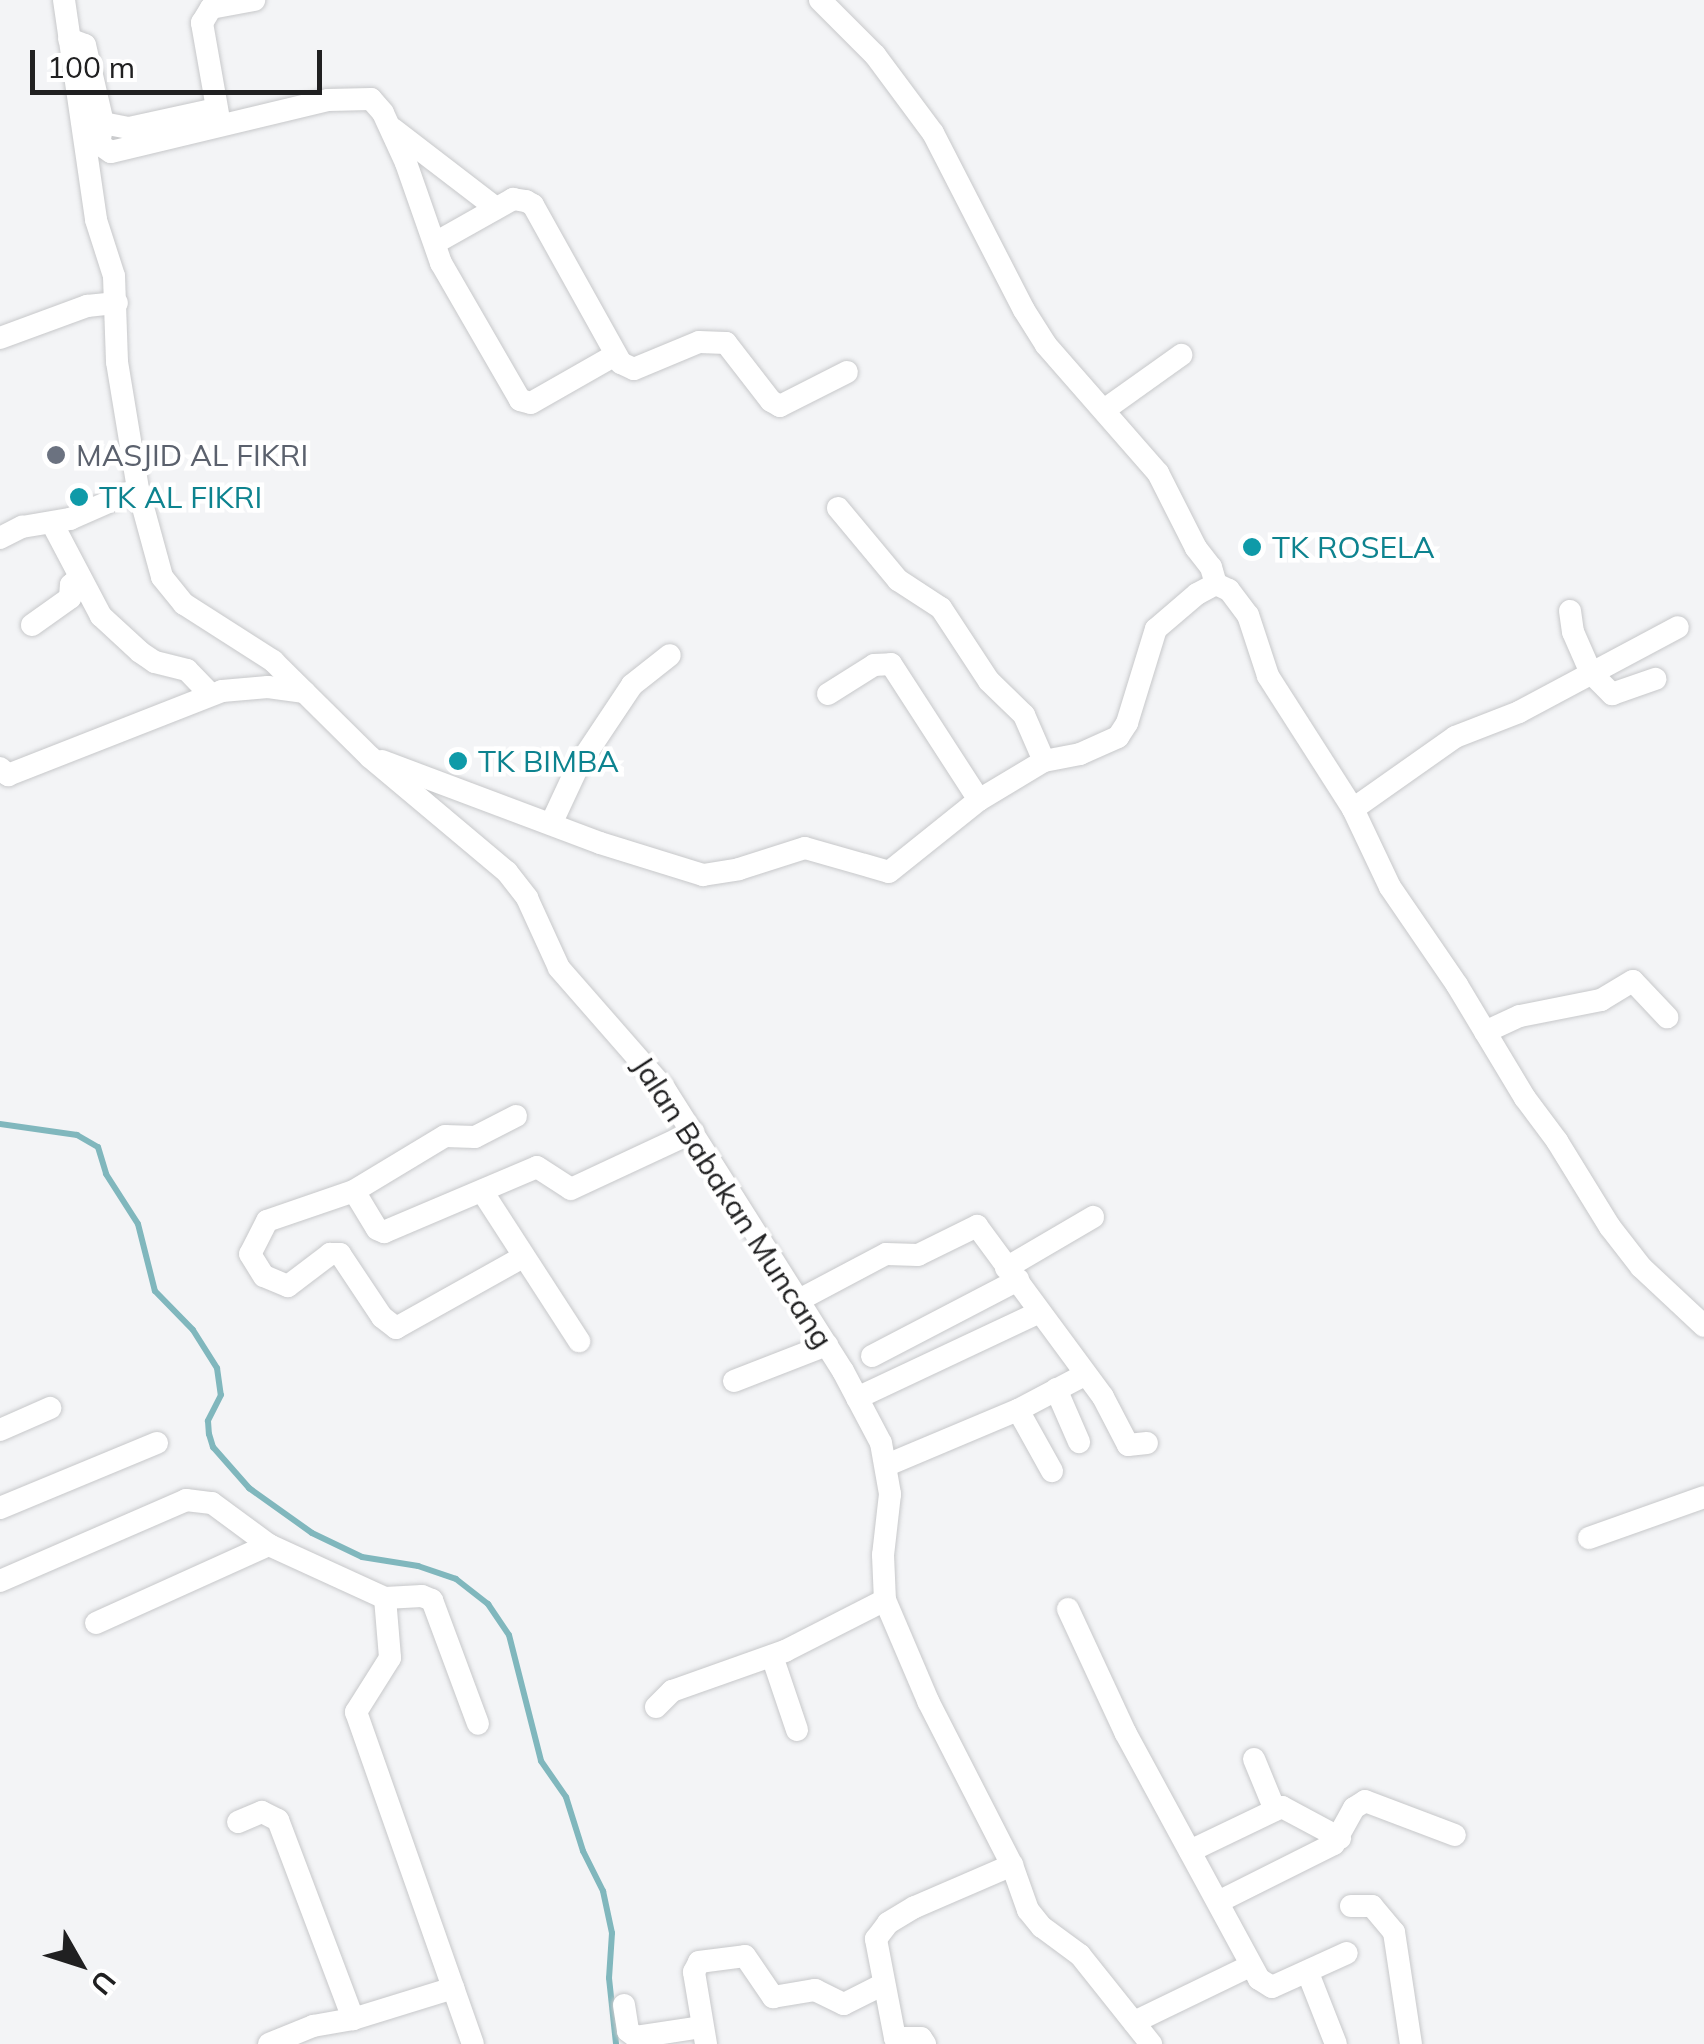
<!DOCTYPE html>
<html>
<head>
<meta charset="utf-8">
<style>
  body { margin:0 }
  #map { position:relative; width:1704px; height:2044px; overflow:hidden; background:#f3f4f6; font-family:Mulish,sans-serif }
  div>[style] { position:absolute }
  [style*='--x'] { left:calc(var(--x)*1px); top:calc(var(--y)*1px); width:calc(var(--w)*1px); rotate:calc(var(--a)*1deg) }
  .stream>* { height:6px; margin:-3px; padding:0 3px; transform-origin:3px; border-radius:3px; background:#80b7bd }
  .roads { filter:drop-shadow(0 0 2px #c7c8ca) drop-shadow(0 0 2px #c7c8ca) }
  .minor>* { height:22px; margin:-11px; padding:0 11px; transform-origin:11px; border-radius:11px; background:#fff }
  .dots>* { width:28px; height:28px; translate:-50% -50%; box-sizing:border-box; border:5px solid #fff; border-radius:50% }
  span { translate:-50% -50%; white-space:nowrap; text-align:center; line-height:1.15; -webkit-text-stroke:9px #fff; paint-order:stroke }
  .worship-label { font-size:30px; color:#5b616d }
  .left { translate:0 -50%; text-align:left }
  .culture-label { font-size:30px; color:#0d838f }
  .street-label { font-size:30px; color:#202021 }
  .north { position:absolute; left:30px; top:1914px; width:100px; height:100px; -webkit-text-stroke:8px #fff; paint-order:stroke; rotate:129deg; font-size:28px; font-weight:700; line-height:40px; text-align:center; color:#202021 }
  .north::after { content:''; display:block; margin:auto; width:35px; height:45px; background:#202021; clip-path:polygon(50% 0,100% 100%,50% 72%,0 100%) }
  .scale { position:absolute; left:30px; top:50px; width:292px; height:45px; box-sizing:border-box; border:5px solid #202021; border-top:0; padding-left:12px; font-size:30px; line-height:35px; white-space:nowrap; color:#202021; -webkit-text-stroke:8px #fff; paint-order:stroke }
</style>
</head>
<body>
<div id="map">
  <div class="stream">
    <i style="--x:0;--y:1124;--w:78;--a:8.1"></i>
    <i style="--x:77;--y:1135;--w:24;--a:30"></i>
    <i style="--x:98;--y:1147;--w:28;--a:73"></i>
    <i style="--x:106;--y:1174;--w:59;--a:57.4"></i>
    <i style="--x:138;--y:1224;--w:69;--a:75.8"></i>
    <i style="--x:155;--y:1291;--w:54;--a:45.7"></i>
    <i style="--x:193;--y:1330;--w:45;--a:57.7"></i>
    <i style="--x:217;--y:1368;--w:27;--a:82"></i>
    <i style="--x:221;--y:1395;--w:29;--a:117"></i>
    <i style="--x:208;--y:1421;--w:13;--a:86"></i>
    <i style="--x:209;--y:1434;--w:14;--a:73"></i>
    <i style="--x:213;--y:1447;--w:55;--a:48.7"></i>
    <i style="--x:249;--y:1488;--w:77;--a:35.5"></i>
    <i style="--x:312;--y:1533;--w:55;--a:25.6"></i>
    <i style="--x:362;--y:1557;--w:57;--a:9.1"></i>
    <i style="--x:418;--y:1566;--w:40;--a:18.9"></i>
    <i style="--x:456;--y:1579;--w:41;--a:38"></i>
    <i style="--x:488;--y:1604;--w:37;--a:56"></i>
    <i style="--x:509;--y:1635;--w:130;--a:75.7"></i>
    <i style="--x:541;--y:1761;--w:44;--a:55.2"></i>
    <i style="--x:566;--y:1797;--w:57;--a:72.5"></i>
    <i style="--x:583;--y:1851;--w:45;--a:63.4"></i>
    <i style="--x:603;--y:1891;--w:43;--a:77.9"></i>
    <i style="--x:612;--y:1933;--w:45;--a:93.8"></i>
    <i style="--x:609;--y:1978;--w:66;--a:83.9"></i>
  </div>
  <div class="roads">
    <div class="minor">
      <i style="--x:64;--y:0;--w:222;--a:81.7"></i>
      <i style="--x:96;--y:220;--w:59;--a:72.2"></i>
      <i style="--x:114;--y:276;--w:86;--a:88"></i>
      <i style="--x:117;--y:362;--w:129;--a:80.6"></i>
      <i style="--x:138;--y:489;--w:91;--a:74.7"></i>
      <i style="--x:162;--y:577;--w:35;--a:51"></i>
      <i style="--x:184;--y:604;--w:106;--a:32.6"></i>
      <i style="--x:273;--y:661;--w:136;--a:44.7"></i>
      <i style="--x:370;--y:757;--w:179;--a:40"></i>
      <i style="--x:507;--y:872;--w:33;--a:52"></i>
      <i style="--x:527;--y:898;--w:77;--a:65.4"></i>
      <i style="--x:559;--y:968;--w:159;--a:48.8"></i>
      <i style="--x:664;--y:1088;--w:335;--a:57.7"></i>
      <i style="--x:843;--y:1371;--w:81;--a:62.2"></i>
      <i style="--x:881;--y:1443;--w:52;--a:80"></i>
      <i style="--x:890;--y:1494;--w:61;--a:96.5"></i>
      <i style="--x:883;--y:1555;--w:45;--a:87.5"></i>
      <i style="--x:885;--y:1600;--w:110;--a:66.9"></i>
      <i style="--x:928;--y:1701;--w:184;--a:62.9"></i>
      <i style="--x:1012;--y:1865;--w:48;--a:70.4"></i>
      <i style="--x:1028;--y:1910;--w:22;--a:51"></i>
      <i style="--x:1042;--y:1927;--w:47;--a:36.4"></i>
      <i style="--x:1080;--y:1955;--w:114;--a:51.4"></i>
      <i style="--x:820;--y:0;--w:78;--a:45"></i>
      <i style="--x:875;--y:55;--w:97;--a:53.4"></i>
      <i style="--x:933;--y:133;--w:199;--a:62.8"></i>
      <i style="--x:1024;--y:310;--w:41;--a:57.8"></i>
      <i style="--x:1046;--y:345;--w:170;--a:48.8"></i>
      <i style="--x:1158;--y:473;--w:84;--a:63.1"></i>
      <i style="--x:1196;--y:548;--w:24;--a:52"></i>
      <i style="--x:1211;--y:567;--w:18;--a:74"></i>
      <i style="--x:69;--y:39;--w:17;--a:21"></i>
      <i style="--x:85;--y:45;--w:80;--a:77"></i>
      <i style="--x:103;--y:123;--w:21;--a:101"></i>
      <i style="--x:99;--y:144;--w:14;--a:34"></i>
      <i style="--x:111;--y:152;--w:223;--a:-13.5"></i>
      <i style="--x:328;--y:100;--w:43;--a:-1.3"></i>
      <i style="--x:371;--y:99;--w:18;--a:49"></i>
      <i style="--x:383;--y:113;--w:55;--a:65.3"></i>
      <i style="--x:406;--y:163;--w:106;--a:70.7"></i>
      <i style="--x:441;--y:263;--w:158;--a:60"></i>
      <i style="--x:520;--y:400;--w:11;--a:15"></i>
      <i style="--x:531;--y:403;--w:97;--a:-29.7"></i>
      <i style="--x:103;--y:123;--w:26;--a:11"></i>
      <i style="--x:129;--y:128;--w:89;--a:-12.3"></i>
      <i style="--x:220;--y:125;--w:104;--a:-100"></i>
      <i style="--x:202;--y:23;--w:17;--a:-59"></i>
      <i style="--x:211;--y:8;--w:44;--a:-10.5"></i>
      <i style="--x:393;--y:129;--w:130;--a:37.5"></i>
      <i style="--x:435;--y:243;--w:90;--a:-29.4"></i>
      <i style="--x:513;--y:199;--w:13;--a:9"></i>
      <i style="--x:526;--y:201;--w:8;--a:30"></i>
      <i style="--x:533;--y:205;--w:181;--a:60.9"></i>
      <i style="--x:621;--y:363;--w:14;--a:25"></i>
      <i style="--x:634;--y:369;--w:70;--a:-22.6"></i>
      <i style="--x:699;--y:342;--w:27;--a:2"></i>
      <i style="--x:726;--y:343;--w:73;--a:52.2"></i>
      <i style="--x:771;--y:401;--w:10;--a:29"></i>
      <i style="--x:780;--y:406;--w:75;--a:-26.9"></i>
      <i style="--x:0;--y:338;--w:93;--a:-20.2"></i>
      <i style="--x:87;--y:306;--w:30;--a:-6"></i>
      <i style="--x:1104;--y:410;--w:95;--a:-35.5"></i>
      <i style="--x:838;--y:508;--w:94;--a:50.2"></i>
      <i style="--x:898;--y:580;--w:51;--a:33.1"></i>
      <i style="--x:941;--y:608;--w:87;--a:56.7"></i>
      <i style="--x:989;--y:681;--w:49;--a:44.2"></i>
      <i style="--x:1024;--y:715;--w:50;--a:66.5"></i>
      <i style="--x:53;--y:525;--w:103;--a:62.2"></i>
      <i style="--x:101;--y:616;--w:53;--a:42.7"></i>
      <i style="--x:140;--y:652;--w:18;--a:34"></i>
      <i style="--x:155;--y:662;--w:33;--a:14"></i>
      <i style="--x:187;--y:670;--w:33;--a:46"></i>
      <i style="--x:0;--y:538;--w:25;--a:-27"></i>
      <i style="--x:22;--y:527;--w:49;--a:-9.5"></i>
      <i style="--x:70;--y:519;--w:74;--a:-23.8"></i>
      <i style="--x:1570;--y:611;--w:21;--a:82"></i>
      <i style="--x:1573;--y:632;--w:45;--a:66.3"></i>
      <i style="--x:1591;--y:673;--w:30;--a:45"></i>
      <i style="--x:1612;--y:694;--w:46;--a:-19.2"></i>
      <i style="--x:32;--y:625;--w:47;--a:-35.4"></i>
      <i style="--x:70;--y:598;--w:13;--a:-86"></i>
      <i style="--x:71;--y:585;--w:12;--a:-42"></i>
      <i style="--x:828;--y:694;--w:54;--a:-32.2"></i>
      <i style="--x:874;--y:665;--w:17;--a:-3"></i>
      <i style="--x:891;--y:664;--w:162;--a:57.1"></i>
      <i style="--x:382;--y:761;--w:233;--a:20.6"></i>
      <i style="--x:600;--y:843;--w:108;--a:17.3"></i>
      <i style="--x:703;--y:875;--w:36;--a:-9"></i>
      <i style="--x:739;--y:869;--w:69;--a:-17.7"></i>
      <i style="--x:805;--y:848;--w:87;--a:15.9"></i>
      <i style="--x:889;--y:872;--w:115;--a:-38.7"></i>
      <i style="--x:979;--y:800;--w:76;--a:-31"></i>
      <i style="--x:1044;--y:761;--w:37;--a:-11"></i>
      <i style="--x:1080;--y:754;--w:42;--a:-24.1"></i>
      <i style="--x:1118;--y:737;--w:17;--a:-57"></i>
      <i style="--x:1127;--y:723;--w:98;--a:-72.9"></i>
      <i style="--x:1156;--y:629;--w:54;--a:-40.5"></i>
      <i style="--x:1197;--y:594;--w:21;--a:-28"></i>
      <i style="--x:1216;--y:584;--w:14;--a:25"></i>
      <i style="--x:1229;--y:590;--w:31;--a:53"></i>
      <i style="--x:1248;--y:615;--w:64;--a:71.8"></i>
      <i style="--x:1268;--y:676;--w:158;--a:57.4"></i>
      <i style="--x:1353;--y:809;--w:86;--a:64.6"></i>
      <i style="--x:1390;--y:887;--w:119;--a:55.6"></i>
      <i style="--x:1457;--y:985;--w:132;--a:59"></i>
      <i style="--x:1525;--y:1098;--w:54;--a:53.3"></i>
      <i style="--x:1557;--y:1141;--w:101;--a:58.4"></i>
      <i style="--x:1610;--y:1227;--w:51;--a:52.2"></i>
      <i style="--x:1641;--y:1267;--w:86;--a:43.1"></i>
      <i style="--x:0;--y:768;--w:11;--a:41"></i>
      <i style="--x:8;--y:775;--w:230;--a:-21.4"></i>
      <i style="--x:222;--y:691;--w:46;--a:-5"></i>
      <i style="--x:268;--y:687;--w:37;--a:8"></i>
      <i style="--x:1353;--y:809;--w:125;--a:-35.2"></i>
      <i style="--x:1455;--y:737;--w:69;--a:-21.3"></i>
      <i style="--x:1519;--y:712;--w:180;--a:-28.1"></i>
      <i style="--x:551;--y:824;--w:64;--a:-65"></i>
      <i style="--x:578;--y:766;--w:97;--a:-56.3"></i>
      <i style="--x:632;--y:685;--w:48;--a:-38.3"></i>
      <i style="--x:1485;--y:1032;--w:38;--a:-25"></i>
      <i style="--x:1520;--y:1016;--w:83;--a:-11.2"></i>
      <i style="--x:1601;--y:1000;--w:37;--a:-31"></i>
      <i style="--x:1633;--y:981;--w:50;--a:46.6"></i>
      <i style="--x:516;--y:1116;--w:46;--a:152.9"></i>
      <i style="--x:475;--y:1137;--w:30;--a:-178"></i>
      <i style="--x:445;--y:1136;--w:106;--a:148.9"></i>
      <i style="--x:354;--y:1191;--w:92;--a:161"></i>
      <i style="--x:267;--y:1221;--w:37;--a:117"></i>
      <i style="--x:250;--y:1254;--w:26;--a:58"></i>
      <i style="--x:264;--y:1276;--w:26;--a:23"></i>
      <i style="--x:288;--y:1286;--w:53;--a:-37.3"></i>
      <i style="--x:330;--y:1254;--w:10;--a:0"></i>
      <i style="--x:340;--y:1254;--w:76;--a:56.3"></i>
      <i style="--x:382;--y:1317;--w:18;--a:38"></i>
      <i style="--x:396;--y:1328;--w:145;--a:-29.2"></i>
      <i style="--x:354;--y:1191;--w:44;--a:58.8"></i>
      <i style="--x:377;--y:1229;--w:8;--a:23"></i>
      <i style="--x:384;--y:1232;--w:166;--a:-23"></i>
      <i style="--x:537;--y:1167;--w:40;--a:32.9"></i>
      <i style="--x:571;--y:1189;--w:135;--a:-25"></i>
      <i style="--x:482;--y:1191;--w:179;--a:57.1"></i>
      <i style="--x:1006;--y:1268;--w:101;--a:-30.4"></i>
      <i style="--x:799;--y:1300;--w:98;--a:-27.9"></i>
      <i style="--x:886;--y:1254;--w:32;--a:2"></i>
      <i style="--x:918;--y:1255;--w:66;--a:-26.2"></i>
      <i style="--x:977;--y:1226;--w:212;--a:53.6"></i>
      <i style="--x:1103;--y:1397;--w:54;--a:62.5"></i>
      <i style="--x:1128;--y:1445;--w:19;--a:-6"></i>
      <i style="--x:872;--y:1356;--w:165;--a:-27.5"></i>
      <i style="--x:734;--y:1381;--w:100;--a:-21.2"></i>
      <i style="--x:1056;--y:1389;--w:58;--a:66.5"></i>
      <i style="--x:857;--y:1398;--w:200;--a:-25.2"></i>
      <i style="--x:1018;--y:1410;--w:70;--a:60.9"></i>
      <i style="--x:0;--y:1430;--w:55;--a:-23.7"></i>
      <i style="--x:887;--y:1465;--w:142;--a:-22.8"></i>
      <i style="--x:1018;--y:1410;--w:75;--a:-27.9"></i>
      <i style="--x:0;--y:1508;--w:170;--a:-22.5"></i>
      <i style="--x:1589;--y:1538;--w:122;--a:-19.6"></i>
      <i style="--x:0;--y:1581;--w:203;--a:-23.5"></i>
      <i style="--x:186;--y:1500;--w:26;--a:7"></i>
      <i style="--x:212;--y:1503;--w:71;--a:36.4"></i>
      <i style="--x:269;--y:1545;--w:128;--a:24.6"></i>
      <i style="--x:385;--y:1598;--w:37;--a:-3"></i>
      <i style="--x:422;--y:1596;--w:11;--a:22"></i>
      <i style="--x:432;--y:1600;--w:132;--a:69.6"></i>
      <i style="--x:385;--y:1598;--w:60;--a:85.2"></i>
      <i style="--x:390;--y:1658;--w:64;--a:122.2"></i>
      <i style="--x:356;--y:1712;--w:352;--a:70.6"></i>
      <i style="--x:1068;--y:1609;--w:136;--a:65.1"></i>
      <i style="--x:1125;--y:1732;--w:281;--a:61.5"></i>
      <i style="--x:1259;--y:1979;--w:15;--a:32"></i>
      <i style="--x:1272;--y:1987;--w:82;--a:-24.4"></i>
      <i style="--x:96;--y:1623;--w:190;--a:-24.3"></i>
      <i style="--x:772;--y:1656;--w:78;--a:71.3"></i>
      <i style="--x:656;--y:1707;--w:23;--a:-45"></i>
      <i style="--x:672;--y:1691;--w:120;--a:-19.5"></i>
      <i style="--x:785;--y:1651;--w:112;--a:-27"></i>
      <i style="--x:1254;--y:1759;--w:55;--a:67.6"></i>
      <i style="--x:238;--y:1822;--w:26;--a:-23"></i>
      <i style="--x:262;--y:1812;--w:18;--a:27"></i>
      <i style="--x:278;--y:1820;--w:213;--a:69.3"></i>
      <i style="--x:1190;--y:1851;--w:102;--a:-25.6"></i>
      <i style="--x:1282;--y:1807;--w:66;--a:28.1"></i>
      <i style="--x:1220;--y:1901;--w:127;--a:-26.6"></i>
      <i style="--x:1334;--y:1844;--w:41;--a:-60.9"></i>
      <i style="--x:1354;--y:1808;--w:13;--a:-32"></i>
      <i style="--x:1365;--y:1801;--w:96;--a:20.7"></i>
      <i style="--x:1351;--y:1906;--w:21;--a:0"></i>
      <i style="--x:1372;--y:1906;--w:34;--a:50"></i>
      <i style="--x:1394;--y:1932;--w:113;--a:81.4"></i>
      <i style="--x:1308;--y:1973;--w:76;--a:68.5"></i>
      <i style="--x:624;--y:2005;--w:26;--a:81"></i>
      <i style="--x:628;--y:2031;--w:10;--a:37"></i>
      <i style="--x:636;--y:2037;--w:67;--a:-8.6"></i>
      <i style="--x:1134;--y:2022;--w:129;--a:-25.8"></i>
      <i style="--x:269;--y:2044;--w:48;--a:-22.2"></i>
      <i style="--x:313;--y:2026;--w:41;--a:-9.9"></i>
      <i style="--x:353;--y:2019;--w:105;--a:-17.2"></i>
      <i style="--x:706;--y:2044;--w:73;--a:-99.5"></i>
      <i style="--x:694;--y:1972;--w:11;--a:-63"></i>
      <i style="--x:699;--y:1962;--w:46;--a:-7.4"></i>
      <i style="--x:745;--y:1956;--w:50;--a:55.7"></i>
      <i style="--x:773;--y:1997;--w:43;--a:-9.5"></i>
      <i style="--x:815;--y:1990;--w:32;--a:26"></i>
      <i style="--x:844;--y:2004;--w:42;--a:-26.6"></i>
      <i style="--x:925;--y:2044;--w:7;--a:-124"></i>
      <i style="--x:921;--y:2038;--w:26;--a:180"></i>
      <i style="--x:895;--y:2038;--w:101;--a:-100.9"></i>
      <i style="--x:876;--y:1939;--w:20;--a:-53"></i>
      <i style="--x:888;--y:1923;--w:31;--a:-31"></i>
      <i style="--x:915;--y:1907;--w:106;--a:-23.4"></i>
    </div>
  </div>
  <div class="dots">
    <i style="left:56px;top:455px;background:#6b7280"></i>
    <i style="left:79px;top:497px;background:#0f9aa8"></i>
    <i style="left:1252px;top:547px;background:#0f9aa8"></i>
    <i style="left:458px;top:761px;background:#0f9aa8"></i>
  </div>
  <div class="worship-label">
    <span class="left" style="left:76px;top:455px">MASJID AL FIKRI</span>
  </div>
  <div class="culture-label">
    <span class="left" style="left:99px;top:497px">TK AL FIKRI</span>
    <span class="left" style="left:1272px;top:547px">TK ROSELA</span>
    <span class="left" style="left:478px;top:761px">TK BIMBA</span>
  </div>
  <div class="street-label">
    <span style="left:733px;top:1202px;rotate:57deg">Jalan Babakan Muncang</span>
  </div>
  <div class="north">U</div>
  <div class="scale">100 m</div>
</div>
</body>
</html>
